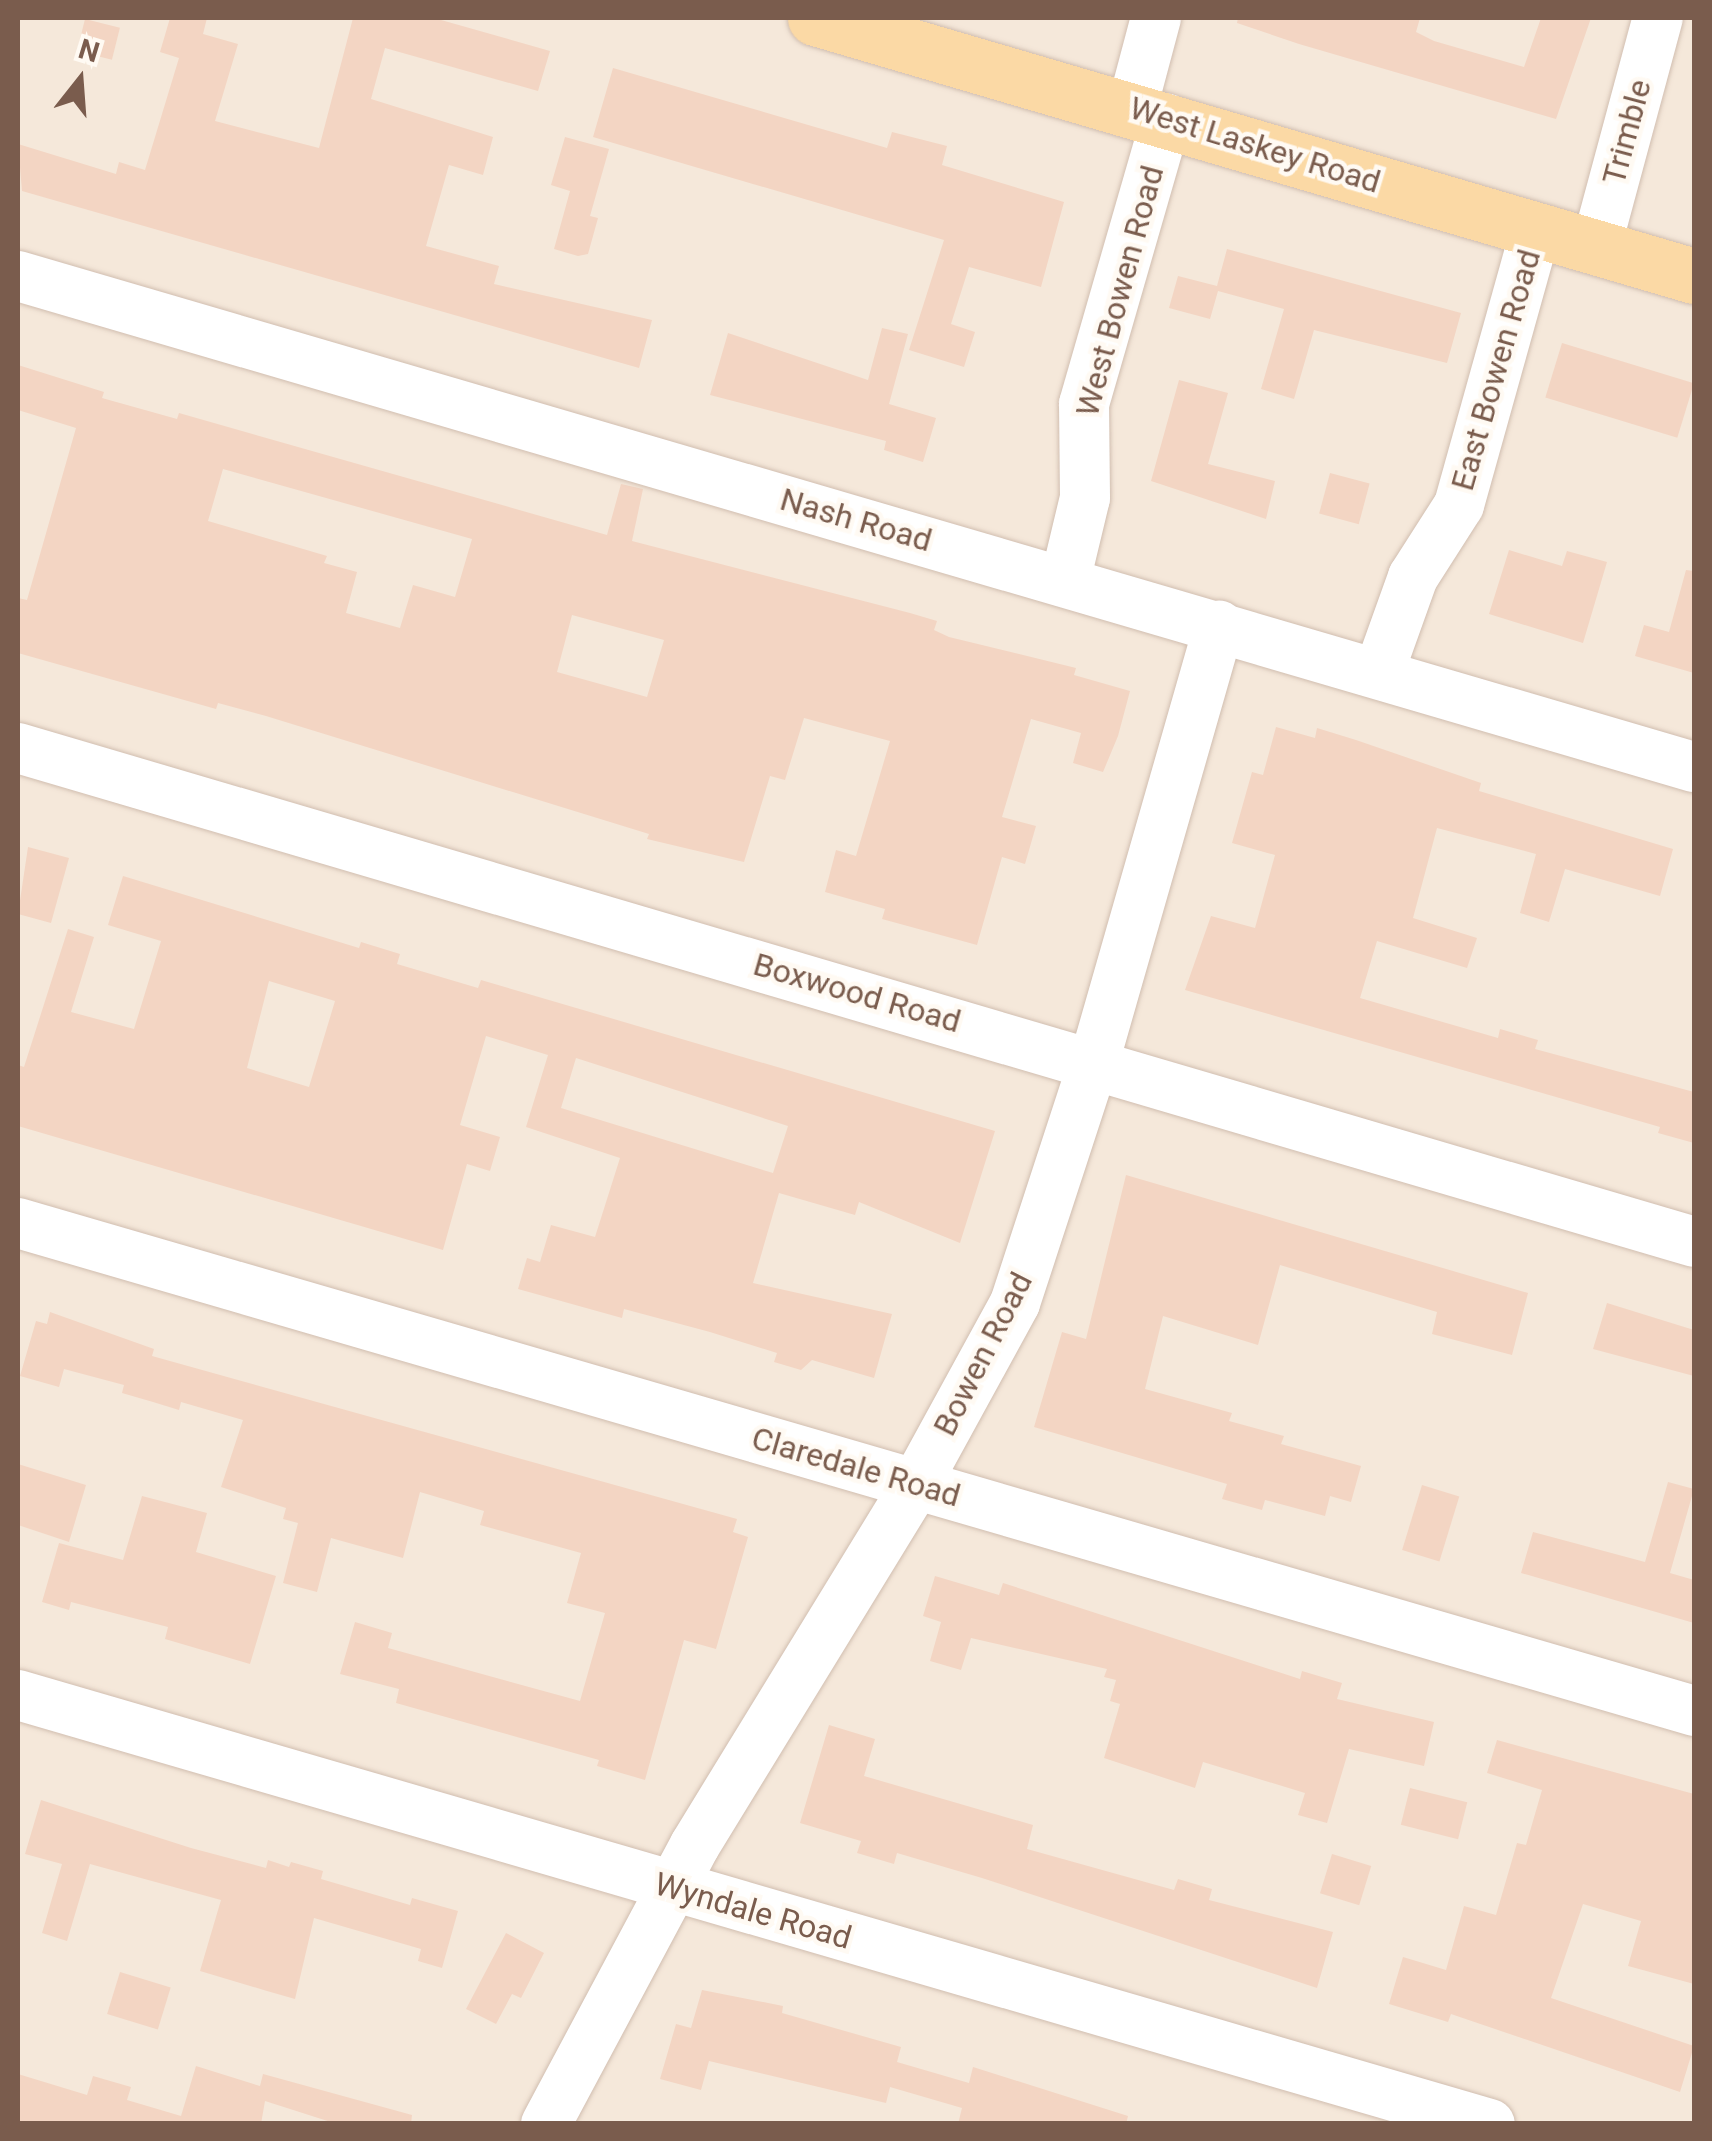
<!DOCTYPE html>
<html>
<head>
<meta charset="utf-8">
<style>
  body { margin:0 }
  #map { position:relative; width:1712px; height:2141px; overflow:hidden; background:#fdf6ec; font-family:Roboto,sans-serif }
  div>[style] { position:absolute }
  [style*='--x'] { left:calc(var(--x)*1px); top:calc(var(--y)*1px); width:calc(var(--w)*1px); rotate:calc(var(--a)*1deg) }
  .residential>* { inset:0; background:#f5e8da; transform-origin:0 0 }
  .building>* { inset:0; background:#f3d5c3; transform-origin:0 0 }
  .roads { filter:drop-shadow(0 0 2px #d1beb0) drop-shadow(0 0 2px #d1beb0) }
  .minor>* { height:50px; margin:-25px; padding:0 25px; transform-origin:25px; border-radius:25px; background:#fff }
  .major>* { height:55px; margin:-27.5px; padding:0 27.5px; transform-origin:27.5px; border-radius:27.5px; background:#fbd9a5 }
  span { translate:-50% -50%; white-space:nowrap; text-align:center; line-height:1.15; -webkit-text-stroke:9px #fffaf3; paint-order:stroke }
  .street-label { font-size:32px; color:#7a5c4d }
  .frame { position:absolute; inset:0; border:20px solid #7a5c4d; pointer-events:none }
  .north { position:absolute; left:30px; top:30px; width:100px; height:100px; -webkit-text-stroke:8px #fffaf3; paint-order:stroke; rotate:17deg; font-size:28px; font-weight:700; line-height:40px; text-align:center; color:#7a5c4d }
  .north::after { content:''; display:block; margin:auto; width:35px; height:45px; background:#7a5c4d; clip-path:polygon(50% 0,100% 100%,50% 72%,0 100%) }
</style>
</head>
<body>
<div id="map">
  <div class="residential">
    <i style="left:18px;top:18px;width:1676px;height:2105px"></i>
  </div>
  <div class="building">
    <i style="clip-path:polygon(170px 18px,207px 18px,203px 34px,238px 44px,215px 121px,319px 148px,353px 18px,434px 18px,550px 51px,538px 91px,385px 48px,371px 99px,493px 137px,483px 175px,449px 165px,426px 246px,499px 266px,494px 284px,652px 320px,639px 368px,22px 191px,18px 144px,116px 174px,119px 162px,145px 170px,179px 58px,160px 52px)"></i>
    <i style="clip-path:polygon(1238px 18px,1420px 18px,1416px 32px,1434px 41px,1524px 67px,1541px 18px,1591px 18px,1556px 119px,1299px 44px,1237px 23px)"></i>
    <i style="left:85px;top:19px;width:36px;height:33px;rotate:14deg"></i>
    <i style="clip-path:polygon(613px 68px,887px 148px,892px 132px,947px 146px,942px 165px,1064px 202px,1041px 287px,969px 267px,951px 324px,975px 332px,964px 367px,909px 350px,944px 240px,593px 137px)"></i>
    <i style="clip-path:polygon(565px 137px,609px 149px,590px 216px,598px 218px,588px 254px,578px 256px,554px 249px,570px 191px,551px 185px)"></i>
    <i style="clip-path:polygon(1227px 249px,1461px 313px,1447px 363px,1314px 330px,1294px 399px,1261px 389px,1284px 309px,1218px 291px,1210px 319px,1169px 308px,1178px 276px,1217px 286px)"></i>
    <i style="clip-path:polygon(882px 328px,908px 334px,889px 404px,936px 418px,923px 462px,884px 450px,886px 441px,710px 395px,728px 333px,868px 380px)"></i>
    <i style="left:1562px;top:343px;width:138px;height:57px;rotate:17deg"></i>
    <i style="clip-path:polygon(evenodd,18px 365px,104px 392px,102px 398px,177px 419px,179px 413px,607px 535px,621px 484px,643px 489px,632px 541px,910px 613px,937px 621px,934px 630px,949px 637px,1076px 668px,1074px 675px,1130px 691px,1118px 736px,1103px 772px,1073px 763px,1081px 733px,1031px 719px,1002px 817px,1036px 826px,1025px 864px,1002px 857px,977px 945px,882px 919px,885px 909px,825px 892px,836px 850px,856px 856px,890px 741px,804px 718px,785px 780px,770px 776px,744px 862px,647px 839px,649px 834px,266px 716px,218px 703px,216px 709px,18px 653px,18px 598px,27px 600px,76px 428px,18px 410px,18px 365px,223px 469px,472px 539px,455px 597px,413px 585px,400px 628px,346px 613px,357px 572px,324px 563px,327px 556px,208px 521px,223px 469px,18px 365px,572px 615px,664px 640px,647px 697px,557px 672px,572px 615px)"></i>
    <i style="clip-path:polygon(1179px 380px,1228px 393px,1208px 464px,1275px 481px,1266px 519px,1151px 481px)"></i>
    <i style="left:1330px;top:473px;width:41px;height:42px;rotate:15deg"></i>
    <i style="clip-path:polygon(1509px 550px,1562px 566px,1567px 551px,1607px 562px,1583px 643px,1489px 614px)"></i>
    <i style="clip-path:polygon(1686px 570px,1694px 571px,1694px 673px,1635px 656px,1644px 625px,1669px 632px)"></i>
    <i style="clip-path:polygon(1276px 727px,1315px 738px,1317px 728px,1356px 740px,1481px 783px,1479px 791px,1673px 849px,1660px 896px,1565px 869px,1549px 922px,1520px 913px,1536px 854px,1437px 828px,1413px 918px,1477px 938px,1467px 968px,1377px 941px,1360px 998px,1498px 1038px,1500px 1029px,1538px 1040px,1535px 1049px,1694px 1092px,1694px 1143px,1658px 1133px,1660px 1127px,1185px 990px,1211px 916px,1255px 928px,1275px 855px,1232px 843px,1252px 772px,1263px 775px)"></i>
    <i style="clip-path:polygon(28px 847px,69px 858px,51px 923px,18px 914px)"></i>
    <i style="clip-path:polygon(evenodd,123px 876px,359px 948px,361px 942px,400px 954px,397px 964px,478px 988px,481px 980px,995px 1131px,960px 1243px,859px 1202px,855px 1215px,779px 1193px,753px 1283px,892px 1314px,874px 1378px,812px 1360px,801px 1370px,774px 1362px,777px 1353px,710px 1332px,624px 1309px,622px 1318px,518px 1289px,527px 1258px,540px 1262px,551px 1225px,595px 1237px,620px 1158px,526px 1127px,548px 1055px,486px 1036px,460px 1125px,500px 1137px,490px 1171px,467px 1164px,443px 1250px,18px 1126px,18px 1065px,24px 1067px,68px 929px,94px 937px,71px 1012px,134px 1029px,161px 941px,108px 925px,123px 876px,269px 981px,335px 1001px,309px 1087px,247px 1068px,269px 981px,123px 876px,576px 1058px,788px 1126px,773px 1173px,561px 1108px,576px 1058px)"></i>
    <i style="clip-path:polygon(1126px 1175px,1528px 1293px,1512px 1355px,1432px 1334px,1437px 1312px,1280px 1265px,1258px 1345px,1163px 1316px,1145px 1389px,1232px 1413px,1229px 1421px,1284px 1436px,1281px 1444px,1361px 1466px,1351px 1502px,1330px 1496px,1325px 1516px,1265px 1500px,1262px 1510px,1222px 1499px,1227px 1484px,1034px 1427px,1062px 1332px,1086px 1339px)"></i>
    <i style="clip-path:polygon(1607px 1303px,1694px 1330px,1694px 1376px,1593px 1349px)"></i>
    <i style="clip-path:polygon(50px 1312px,154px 1349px,152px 1356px,737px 1519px,733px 1532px,748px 1537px,716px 1649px,684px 1640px,645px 1780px,597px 1766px,599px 1760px,396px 1703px,399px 1689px,340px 1674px,355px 1622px,392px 1633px,388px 1648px,580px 1701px,605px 1613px,567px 1603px,581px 1553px,480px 1525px,484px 1511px,420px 1492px,403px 1558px,331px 1538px,317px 1592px,283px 1583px,298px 1523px,283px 1519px,286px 1508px,221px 1487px,243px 1420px,181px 1402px,179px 1410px,153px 1402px,122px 1393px,124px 1385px,64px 1369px,59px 1387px,20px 1376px,36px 1321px,47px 1324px)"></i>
    <i style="clip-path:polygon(18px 1464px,86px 1485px,69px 1542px,18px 1525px)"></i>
    <i style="clip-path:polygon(1668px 1482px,1694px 1489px,1670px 1573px,1694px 1580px,1694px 1623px,1521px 1573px,1533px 1532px,1645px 1562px)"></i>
    <i style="left:1422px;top:1485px;width:39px;height:68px;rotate:17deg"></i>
    <i style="clip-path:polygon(142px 1496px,207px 1513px,196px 1552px,276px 1576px,250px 1664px,165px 1639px,168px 1627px,71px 1602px,69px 1610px,42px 1602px,59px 1543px,123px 1560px)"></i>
    <i style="clip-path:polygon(935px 1576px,999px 1595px,1003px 1583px,1300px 1679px,1302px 1671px,1342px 1683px,1337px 1699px,1434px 1722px,1424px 1766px,1349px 1749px,1327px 1823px,1298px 1815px,1305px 1793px,1203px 1762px,1195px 1788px,1104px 1758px,1120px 1704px,1110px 1701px,1116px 1680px,1104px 1677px,1107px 1669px,971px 1638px,961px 1670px,930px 1661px,941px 1622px,923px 1616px)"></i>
    <i style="clip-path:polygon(829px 1725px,875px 1739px,864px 1776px,1033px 1825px,1027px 1849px,1174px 1890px,1178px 1879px,1212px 1889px,1209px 1900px,1333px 1932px,1317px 1988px,982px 1878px,897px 1853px,894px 1864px,857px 1853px,861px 1841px,800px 1823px)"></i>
    <i style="clip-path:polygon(1497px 1740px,1694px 1794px,1694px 1984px,1628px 1966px,1641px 1921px,1583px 1904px,1551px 1998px,1694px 2046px,1680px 2092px,1451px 2014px,1448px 2022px,1389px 2004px,1403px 1957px,1446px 1970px,1464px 1906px,1496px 1915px,1517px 1843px,1526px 1845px,1542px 1790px,1487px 1773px)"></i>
    <i style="left:1410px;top:1788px;width:59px;height:38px;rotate:14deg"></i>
    <i style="clip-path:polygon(41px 1800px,191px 1848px,266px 1868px,268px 1860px,289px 1867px,291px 1862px,323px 1871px,321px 1879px,410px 1905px,412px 1898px,458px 1911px,442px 1968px,418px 1961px,421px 1949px,314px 1918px,295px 1999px,267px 1991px,200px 1971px,221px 1900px,90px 1864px,67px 1941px,42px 1933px,62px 1864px,25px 1854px)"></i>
    <i style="left:1332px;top:1854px;width:41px;height:41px;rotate:17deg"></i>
    <i style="clip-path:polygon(506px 1933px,544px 1953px,521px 1998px,512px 1994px,496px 2024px,466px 2009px)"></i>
    <i style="left:120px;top:1972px;width:53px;height:44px;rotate:17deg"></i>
    <i style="clip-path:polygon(702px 1990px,783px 2006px,782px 2013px,901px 2047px,897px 2062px,969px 2083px,973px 2067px,1128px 2116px,1126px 2124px,958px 2124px,962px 2108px,890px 2087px,886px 2103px,709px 2061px,701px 2090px,660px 2079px,676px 2024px,691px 2028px)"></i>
    <i style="clip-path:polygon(196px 2066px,260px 2086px,263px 2074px,412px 2115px,411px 2124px,337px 2124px,265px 2101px,261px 2124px,18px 2124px,18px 2074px,87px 2095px,93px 2076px,131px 2087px,127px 2100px,181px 2116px)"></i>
  </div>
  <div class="roads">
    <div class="minor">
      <i style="--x:1132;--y:108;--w:93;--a:-75.1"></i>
      <i style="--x:1596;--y:247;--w:237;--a:-74.9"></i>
      <i style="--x:18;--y:276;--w:1746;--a:16.33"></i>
      <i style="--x:1065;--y:581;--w:85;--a:-76.5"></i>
      <i style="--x:1085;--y:498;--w:94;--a:-90.6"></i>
      <i style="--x:1084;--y:404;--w:297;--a:-73.9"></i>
      <i style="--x:1379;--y:672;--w:101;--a:-70.3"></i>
      <i style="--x:1413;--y:577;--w:85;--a:-57.4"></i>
      <i style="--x:1459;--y:505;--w:287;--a:-74.4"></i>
      <i style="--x:18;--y:748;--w:1747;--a:16.42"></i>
      <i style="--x:18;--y:1223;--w:1746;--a:16.23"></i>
      <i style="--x:18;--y:1695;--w:1533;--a:16.25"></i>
      <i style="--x:546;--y:2124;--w:316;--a:-61.9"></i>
      <i style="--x:695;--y:1845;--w:423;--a:-58.5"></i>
      <i style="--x:916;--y:1484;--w:206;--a:-61.3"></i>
      <i style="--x:1015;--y:1303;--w:254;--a:-71.9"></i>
      <i style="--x:1094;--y:1062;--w:454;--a:-74"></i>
    </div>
    <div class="major">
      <i style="--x:815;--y:18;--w:916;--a:16.36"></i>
    </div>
  </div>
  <div class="street-label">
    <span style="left:1627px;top:132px;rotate:-75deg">Trimble</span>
    <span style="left:1255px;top:145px;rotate:17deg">West Laskey Road</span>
    <span style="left:1120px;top:291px;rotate:-75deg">West Bowen Road</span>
    <span style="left:1496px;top:370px;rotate:-74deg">East Bowen Road</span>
    <span style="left:856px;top:520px;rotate:16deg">Nash Road</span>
    <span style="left:857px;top:993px;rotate:16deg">Boxwood Road</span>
    <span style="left:983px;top:1354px;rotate:-63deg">Bowen Road</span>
    <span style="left:856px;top:1467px;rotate:16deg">Claredale Road</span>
    <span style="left:753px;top:1911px;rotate:16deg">Wyndale Road</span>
  </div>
  <div class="frame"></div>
  <div class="north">N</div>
</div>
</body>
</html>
